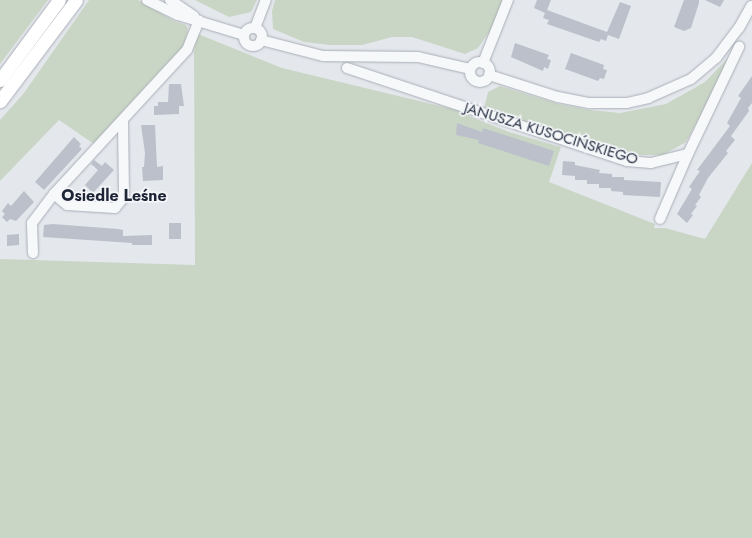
<!DOCTYPE html>
<html>
<head>
<meta charset="utf-8">
<style>
  body { margin:0 }
  #map { position:relative; width:752px; height:538px; overflow:hidden; background:#e4e7ec; font-family:Jost,sans-serif }
  div>[style] { position:absolute }
  [style*='--x'] { left:calc(var(--x)*1px); top:calc(var(--y)*1px); width:calc(var(--w)*1px); rotate:calc(var(--a)*1deg) }
  .green>* { inset:0; background:#c9d6c5 }
  .building>* { inset:0; background:#bbc0ca; transform-origin:0 0 }
  .roads { filter:drop-shadow(0 0 1px #a9aeb7) drop-shadow(0 0 1px #a9aeb7) }
  .minor>* { height:10px; margin:-5px; padding:0 5px; transform-origin:5px; border-radius:5px; background:#f7f8fa }
  .minor>.ring { margin:-5px; padding:0; box-sizing:content-box; background:none; border:10px solid #f7f8fa; border-radius:50% }
  .major>* { height:13px; margin:-6.5px; padding:0 6.5px; transform-origin:6.5px; border-radius:6.5px; background:#fff }
  span { translate:-50% -50%; white-space:nowrap; text-align:center; line-height:1.15; -webkit-text-stroke:3.5px #f4f6f9; paint-order:stroke }
  .street-label { font-size:15px; color:#2b3445 }
  .neighbourhood-label { font-size:16px; color:#1d2536; font-weight:700 }
</style>
</head>
<body>
<div id="map">
  <div class="green">
    <i style="clip-path:polygon(0 0,48px 0,0 64px)"></i>
    <i style="clip-path:polygon(89px 0,138px 0,174px 21px,186px 25px,188px 29px,183px 50px,174px 61px,169px 61px,125px 109px,125px 114px,94px 144px,59px 120px,0 181px,0 120px,24px 93px)"></i>
    <i style="clip-path:polygon(195px 0,257px 0,251px 12px,229px 17px)"></i>
    <i style="clip-path:polygon(275px 0,504px 0,494px 25px,478px 48px,465px 54px,412px 37px,392px 37px,362px 45px,330px 45px,304px 42px,273px 29px,272px 11px)"></i>
    <i style="clip-path:polygon(198px 34px,282px 68px,469px 113px,469px 116px,509px 132px,561px 147px,549px 182px,655px 224px,654px 228px,665px 228px,705px 239px,752px 163px,752px 538px,0 538px,0 259px,195px 265px,194px 51px)"></i>
    <i style="clip-path:polygon(727px 59px,727px 67px,686px 142px,663px 155px,631px 155px,484px 109px,488px 92px,500px 86px,559px 104px,590px 110px,620px 113px,666px 104px,705px 82px)"></i>
  </div>
  <div class="building">
    <i style="clip-path:polygon(537px 0,551px 0,547px 10px,607px 32px,620px 2px,631px 6px,619px 39px,608px 35px,606px 41px,601px 39px,599px 42px,547px 24px,549px 20px,543px 18px,545px 13px,534px 8px)"></i>
    <i style="clip-path:polygon(684px 0,699px 0,699px 3px,691px 28px,684px 31px,674px 27px)"></i>
    <i style="clip-path:polygon(705px 0,724px 0,720px 7px)"></i>
    <i style="clip-path:polygon(515px 43px,549px 55px,547px 59px,551px 60px,548px 69px,544px 67px,543px 71px,511px 57px)"></i>
    <i style="clip-path:polygon(571px 53px,604px 65px,603px 69px,607px 70px,604px 79px,600px 78px,598px 81px,565px 69px)"></i>
    <i style="clip-path:polygon(752px 76px,752px 103px,748px 108px,749px 111px,731px 136px,735px 140px,726px 151px,728px 153px,708px 178px,699px 195px,701px 197px,695px 205px,697px 206px,691px 214px,693px 215px,687px 223px,677px 214px,692px 189px,689px 187px,700px 171px,697px 170px,730px 126px,727px 123px,741px 98px,738px 96px)"></i>
    <i style="clip-path:polygon(169px 84px,181px 84px,184px 106px,179px 106px,179px 114px,154px 115px,154px 106px,158px 106px,158px 102px,168px 102px)"></i>
    <i style="clip-path:polygon(457px 123px,482px 132px,483px 128px,554px 151px,549px 166px,478px 143px,479px 140px,456px 135px)"></i>
    <i style="clip-path:polygon(141px 125px,155px 125px,157px 167px,163px 166px,163px 180px,143px 181px,142px 167px,144px 167px,145px 153px)"></i>
    <i style="clip-path:polygon(74px 137px,81px 144px,79px 146px,82px 149px,44px 190px,35px 182px)"></i>
    <i style="clip-path:polygon(94px 160px,102px 166px,105px 162px,114px 170px,93px 193px,85px 185px,98px 170px,91px 164px)"></i>
    <i style="clip-path:polygon(563px 161px,575px 162px,575px 165px,600px 170px,599px 173px,612px 174px,612px 177px,624px 177px,624px 180px,661px 182px,660px 197px,623px 195px,623px 192px,611px 191px,611px 188px,599px 188px,599px 184px,587px 184px,587px 180px,575px 180px,575px 176px,562px 175px)"></i>
    <i style="clip-path:polygon(24px 191px,34px 202px,16px 221px,10px 219px,7px 222px,2px 217px,5px 214px,2px 211px,8px 203px,11px 206px)"></i>
    <i style="left:169px;top:223px;width:12px;height:16px"></i>
    <i style="clip-path:polygon(53px 224px,118px 229px,123px 230px,123px 236px,152px 235px,152px 245px,132px 245px,132px 243px,43px 237px,44px 225px)"></i>
    <i style="clip-path:polygon(19px 234px,19px 245px,7px 246px,7px 235px)"></i>
  </div>
  <div class="roads">
    <div class="minor">
      <i style="--x:147;--y:0;--w:34;--a:26"></i>
      <i style="--x:178;--y:15;--w:69;--a:16.9"></i>
      <i style="--x:170;--y:0;--w:29;--a:34"></i>
      <i class="ring" style="left:244px;top:28px;width:8px;height:8px"></i>
      <i style="--x:255;--y:28;--w:30;--a:-69"></i>
      <i style="--x:261;--y:40;--w:64;--a:14.5"></i>
      <i style="--x:323;--y:56;--w:95;--a:0.6"></i>
      <i style="--x:418;--y:57;--w:53;--a:13"></i>
      <i class="ring" style="left:470px;top:62px;width:10px;height:10px"></i>
      <i style="--x:483;--y:63;--w:68;--a:-68.4"></i>
      <i style="--x:347;--y:68;--w:295;--a:18.4"></i>
      <i style="--x:627;--y:161;--w:24;--a:5"></i>
      <i style="--x:651;--y:163;--w:38;--a:-14"></i>
      <i style="--x:688;--y:154;--w:119;--a:-64.5"></i>
      <i style="--x:489;--y:75;--w:72;--a:17.7"></i>
      <i style="--x:558;--y:97;--w:33;--a:11"></i>
      <i style="--x:590;--y:103;--w:37;--a:0"></i>
      <i style="--x:627;--y:103;--w:22;--a:-13"></i>
      <i style="--x:648;--y:98;--w:47;--a:-23.8"></i>
      <i style="--x:691;--y:79;--w:33;--a:-40"></i>
      <i style="--x:716;--y:58;--w:38;--a:-53"></i>
      <i style="--x:739;--y:28;--w:25;--a:-61"></i>
      <i style="--x:123;--y:122;--w:75;--a:89.2"></i>
      <i style="--x:124;--y:197;--w:14;--a:129"></i>
      <i style="--x:115;--y:208;--w:48;--a:-176.4"></i>
      <i style="--x:67;--y:205;--w:17;--a:-140"></i>
      <i style="--x:54;--y:194;--w:196;--a:-47.3"></i>
      <i style="--x:187;--y:50;--w:32;--a:-68"></i>
      <i style="--x:660;--y:219;--w:71;--a:-66.7"></i>
      <i style="--x:33;--y:253;--w:30;--a:-92"></i>
      <i style="--x:32;--y:223;--w:36;--a:-53"></i>
    </div>
    <div class="major">
      <i style="--x:0;--y:80;--w:99;--a:-53.6"></i>
      <i style="--x:0;--y:101;--w:126;--a:-53"></i>
    </div>
  </div>
  <div class="street-label">
    <span style="left:551px;top:134px;rotate:17deg">JANUSZA KUSOCIŃSKIEGO</span>
  </div>
  <div class="neighbourhood-label">
    <span style="left:114px;top:196px">Osiedle Leśne</span>
  </div>
</div>
</body>
</html>
